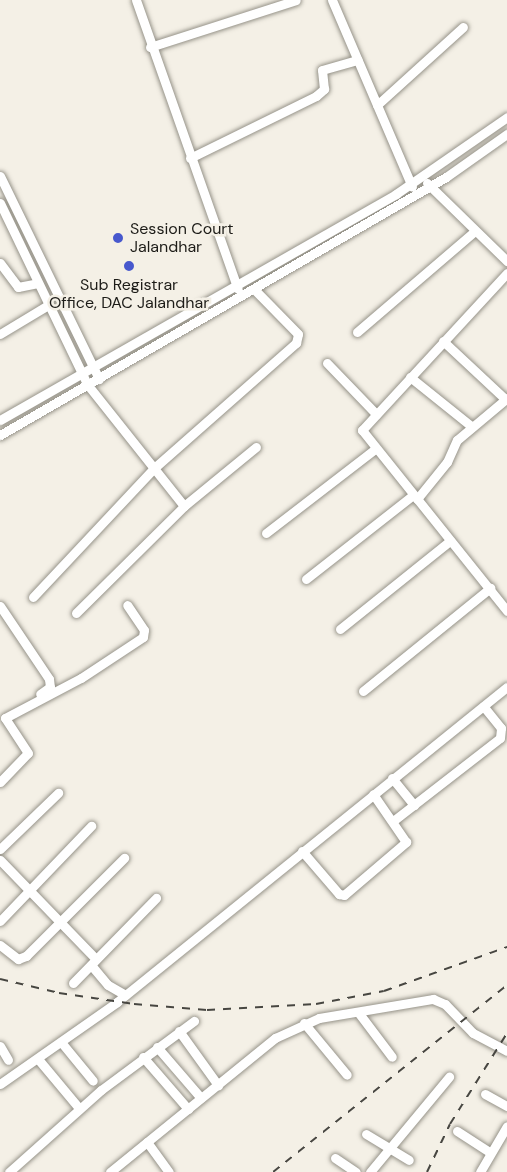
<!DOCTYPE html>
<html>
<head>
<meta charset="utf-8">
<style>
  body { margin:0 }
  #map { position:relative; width:507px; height:1172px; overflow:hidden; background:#f4f0e6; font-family:"DM Sans",sans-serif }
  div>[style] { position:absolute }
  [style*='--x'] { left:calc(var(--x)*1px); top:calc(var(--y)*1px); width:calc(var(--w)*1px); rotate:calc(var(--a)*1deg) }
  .roads { filter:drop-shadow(0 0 2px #969389) drop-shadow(0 0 2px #969389) }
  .minor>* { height:9px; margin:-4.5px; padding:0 4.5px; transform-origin:4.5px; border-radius:4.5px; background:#fff }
  .rail>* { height:2px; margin-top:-1px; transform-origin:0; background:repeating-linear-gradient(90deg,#474641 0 8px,transparent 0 16px) }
  .dots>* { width:16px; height:16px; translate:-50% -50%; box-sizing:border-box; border:3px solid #f4f0e6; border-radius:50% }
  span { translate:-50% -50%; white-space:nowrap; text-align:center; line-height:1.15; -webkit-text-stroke:5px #f4f0e6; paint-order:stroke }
  .poi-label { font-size:16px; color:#1d1c18 }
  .left { translate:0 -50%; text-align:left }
</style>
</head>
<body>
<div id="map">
  <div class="roads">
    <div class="minor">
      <i style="--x:136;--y:0;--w:306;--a:70.6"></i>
      <i style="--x:332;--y:0;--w:203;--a:66.8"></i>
      <i style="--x:150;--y:47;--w:153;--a:-17.8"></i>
      <i style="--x:377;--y:105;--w:116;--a:-42.2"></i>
      <i style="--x:190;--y:158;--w:140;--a:-26.2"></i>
      <i style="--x:316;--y:96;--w:11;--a:-41"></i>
      <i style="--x:324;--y:89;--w:19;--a:-96"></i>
      <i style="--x:322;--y:70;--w:37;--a:-16"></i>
      <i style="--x:0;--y:176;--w:226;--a:64"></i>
      <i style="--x:427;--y:183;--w:112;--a:44.3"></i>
      <i style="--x:0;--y:203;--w:201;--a:64.3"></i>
      <i style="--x:87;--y:384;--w:156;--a:51.5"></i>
      <i style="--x:0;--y:263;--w:30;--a:53"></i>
      <i style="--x:18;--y:287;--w:20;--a:-11"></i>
      <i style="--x:507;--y:273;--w:214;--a:132.7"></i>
      <i style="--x:362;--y:430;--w:232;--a:51.3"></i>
      <i style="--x:357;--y:332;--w:155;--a:-40.6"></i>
      <i style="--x:0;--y:334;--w:56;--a:-31.1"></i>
      <i style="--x:443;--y:341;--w:85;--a:43.1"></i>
      <i style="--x:327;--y:363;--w:71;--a:46.1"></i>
      <i style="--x:410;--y:377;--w:77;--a:38.7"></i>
      <i style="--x:0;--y:420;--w:456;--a:-29.7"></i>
      <i style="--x:396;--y:194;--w:135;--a:-34.7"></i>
      <i style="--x:0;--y:435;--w:515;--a:-30.05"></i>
      <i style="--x:446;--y:177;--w:75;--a:-35.2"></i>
      <i style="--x:417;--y:499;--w:48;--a:-51"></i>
      <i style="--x:447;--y:462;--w:24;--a:-66"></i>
      <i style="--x:457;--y:440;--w:65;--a:-40"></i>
      <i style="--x:266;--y:533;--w:138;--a:-37.6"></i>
      <i style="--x:306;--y:579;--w:136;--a:-38.1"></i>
      <i style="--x:33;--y:597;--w:175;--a:-46.8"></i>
      <i style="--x:153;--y:469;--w:191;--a:-41.4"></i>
      <i style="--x:296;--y:343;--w:9;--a:-77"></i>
      <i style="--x:298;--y:334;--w:63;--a:-134.4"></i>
      <i style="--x:0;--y:606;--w:88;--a:56.1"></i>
      <i style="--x:49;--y:679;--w:8;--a:83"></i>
      <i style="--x:50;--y:687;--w:12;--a:145"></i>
      <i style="--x:76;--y:613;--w:152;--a:-44.7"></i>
      <i style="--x:184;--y:506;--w:93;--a:-39.3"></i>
      <i style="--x:340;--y:629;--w:141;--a:-38.7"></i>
      <i style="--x:363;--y:691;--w:164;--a:-39"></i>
      <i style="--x:392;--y:778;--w:35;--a:51"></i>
      <i style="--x:0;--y:782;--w:40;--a:-46"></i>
      <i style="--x:28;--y:753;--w:42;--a:-123.3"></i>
      <i style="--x:5;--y:718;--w:86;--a:-27.8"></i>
      <i style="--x:81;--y:678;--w:74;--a:-33.5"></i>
      <i style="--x:143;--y:637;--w:7;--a:-82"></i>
      <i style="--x:144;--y:630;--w:30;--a:-124"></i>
      <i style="--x:393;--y:821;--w:135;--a:-37.8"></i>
      <i style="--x:500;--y:738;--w:10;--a:-84"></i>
      <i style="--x:501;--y:728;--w:28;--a:-129"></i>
      <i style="--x:0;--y:849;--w:81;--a:-44"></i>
      <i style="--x:302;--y:851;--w:57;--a:49.3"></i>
      <i style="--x:339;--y:894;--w:5;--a:11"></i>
      <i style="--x:344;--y:895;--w:82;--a:-40.5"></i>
      <i style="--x:406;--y:842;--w:58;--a:-124.5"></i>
      <i style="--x:0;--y:860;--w:138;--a:45.9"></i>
      <i style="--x:0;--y:921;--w:132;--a:-46.2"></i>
      <i style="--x:0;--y:945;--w:23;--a:38"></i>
      <i style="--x:18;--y:959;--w:9;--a:-21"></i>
      <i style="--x:26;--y:956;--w:139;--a:-45"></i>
      <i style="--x:91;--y:965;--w:26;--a:50"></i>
      <i style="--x:108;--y:985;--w:20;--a:30"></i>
      <i style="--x:73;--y:983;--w:119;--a:-45.7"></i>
      <i style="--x:358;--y:1012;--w:56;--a:52.9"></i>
      <i style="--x:304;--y:1023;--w:67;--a:50.4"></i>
      <i style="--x:179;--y:1031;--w:67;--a:54.2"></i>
      <i style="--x:61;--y:1042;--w:50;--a:50.6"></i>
      <i style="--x:0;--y:1046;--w:16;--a:60"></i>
      <i style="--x:157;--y:1047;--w:67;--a:49.2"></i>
      <i style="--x:143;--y:1057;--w:69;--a:49.1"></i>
      <i style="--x:38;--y:1059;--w:64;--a:50.1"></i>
      <i style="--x:0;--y:1084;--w:143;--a:-35"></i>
      <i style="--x:117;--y:1002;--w:501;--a:-38.93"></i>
      <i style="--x:485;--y:1094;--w:25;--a:29"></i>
      <i style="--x:457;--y:1131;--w:40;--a:32.9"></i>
      <i style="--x:366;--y:1134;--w:50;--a:31.2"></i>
      <i style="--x:147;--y:1142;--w:37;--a:54"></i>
      <i style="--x:335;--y:1158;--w:25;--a:34"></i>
      <i style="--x:9;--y:1172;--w:123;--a:-41.7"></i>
      <i style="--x:101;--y:1090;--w:116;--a:-36.6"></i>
      <i style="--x:110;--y:1172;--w:213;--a:-39.1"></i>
      <i style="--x:275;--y:1038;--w:48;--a:-24.4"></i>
      <i style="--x:319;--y:1018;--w:116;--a:-9.5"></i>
      <i style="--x:433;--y:999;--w:13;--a:23"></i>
      <i style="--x:445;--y:1004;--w:40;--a:46"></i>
      <i style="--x:473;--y:1033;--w:38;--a:28"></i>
      <i style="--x:370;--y:1172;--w:124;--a:-50.3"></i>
      <i style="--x:480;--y:1172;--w:53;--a:-59.6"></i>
    </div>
  </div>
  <div class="rail">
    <i style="--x:0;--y:979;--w:61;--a:13.3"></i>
    <i style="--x:59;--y:993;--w:76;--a:8.3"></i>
    <i style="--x:134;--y:1004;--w:73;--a:4.7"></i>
    <i style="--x:207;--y:1010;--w:109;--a:-3.2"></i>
    <i style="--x:316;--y:1004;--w:69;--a:-10.8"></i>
    <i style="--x:384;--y:991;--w:131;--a:-19.7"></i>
    <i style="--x:273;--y:1172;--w:300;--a:-38.6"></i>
    <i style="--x:427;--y:1172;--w:53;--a:-64.4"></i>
    <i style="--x:450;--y:1124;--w:107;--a:-57.9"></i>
  </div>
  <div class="dots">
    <i style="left:118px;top:238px;background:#4758cd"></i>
    <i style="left:129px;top:266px;background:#4758cd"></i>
  </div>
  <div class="poi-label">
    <span class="left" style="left:130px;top:238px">Session Court<br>Jalandhar</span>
    <span style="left:129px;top:294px">Sub Registrar<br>Office, DAC Jalandhar</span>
  </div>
</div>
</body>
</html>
